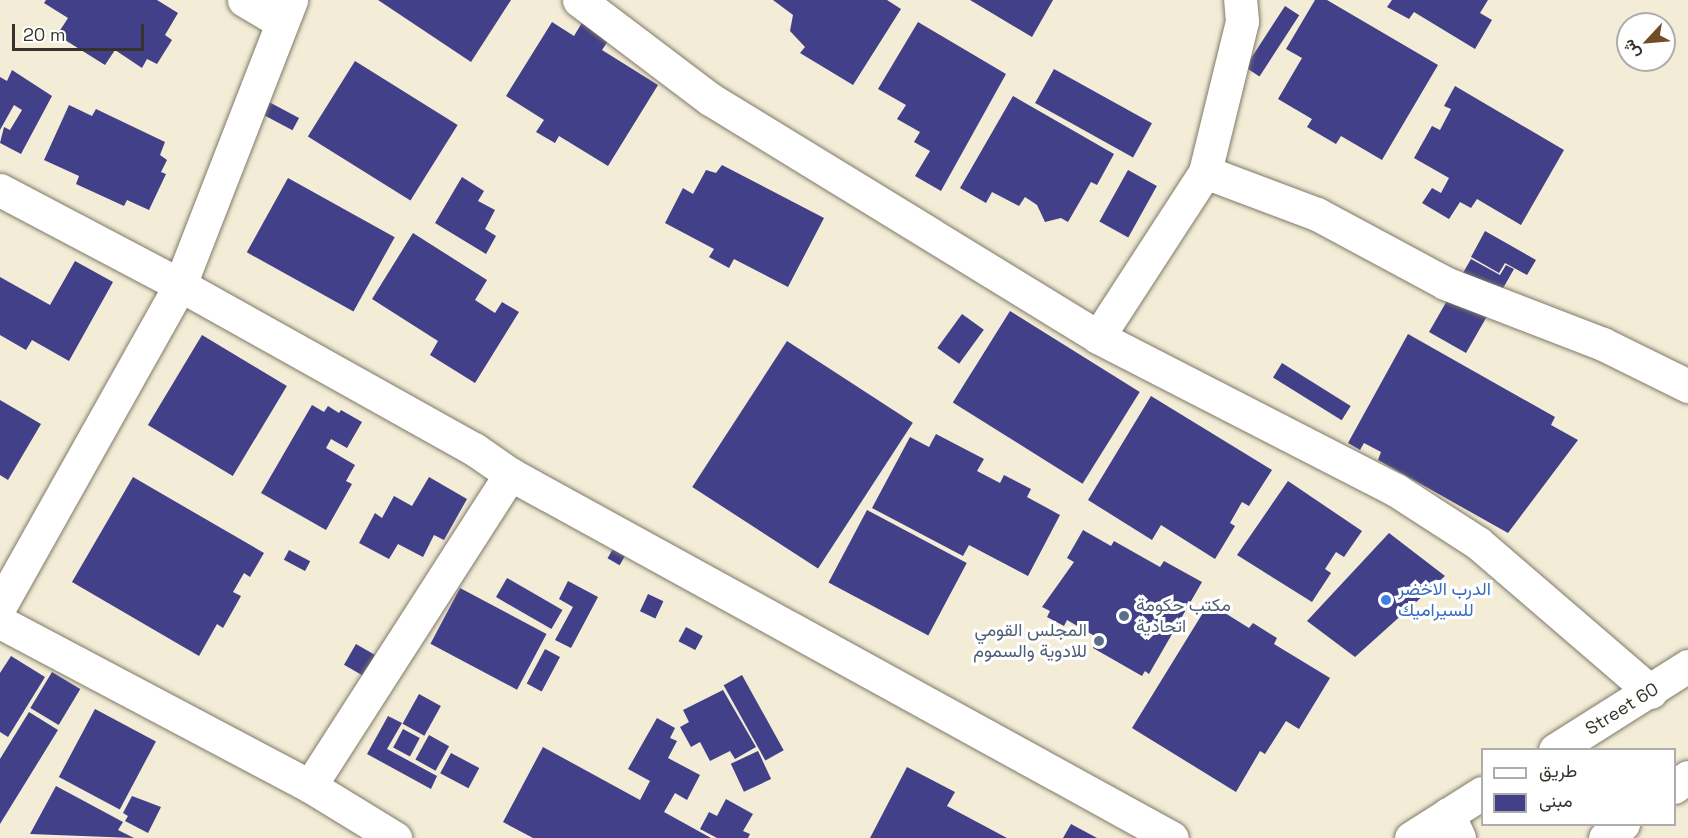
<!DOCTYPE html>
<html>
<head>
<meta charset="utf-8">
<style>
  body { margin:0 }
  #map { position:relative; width:1688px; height:838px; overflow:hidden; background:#f3ecd7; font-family:"Space Grotesk",Vazirmatn,sans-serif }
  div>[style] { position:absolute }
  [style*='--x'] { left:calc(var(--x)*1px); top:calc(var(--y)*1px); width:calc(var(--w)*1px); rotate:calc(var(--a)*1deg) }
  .building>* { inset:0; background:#424088; transform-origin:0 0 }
  .roads { filter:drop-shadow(0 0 2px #7f7967) drop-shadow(0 0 2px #7f7967) }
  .street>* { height:33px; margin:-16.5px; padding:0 16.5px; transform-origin:16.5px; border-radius:16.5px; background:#fff }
  .secondary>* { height:33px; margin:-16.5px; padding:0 16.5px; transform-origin:16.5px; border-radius:16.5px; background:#fff }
  .dots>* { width:16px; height:16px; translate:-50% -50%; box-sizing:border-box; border:3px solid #fff; border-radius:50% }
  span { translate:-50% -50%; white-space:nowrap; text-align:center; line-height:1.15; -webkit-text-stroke:6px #fff; paint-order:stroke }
  .shop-label { font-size:18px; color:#366cbe }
  .left { translate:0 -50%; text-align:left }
  .service-label { font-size:18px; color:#4e5e75 }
  .right { translate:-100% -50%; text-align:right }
  .street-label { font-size:18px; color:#36332c }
  .legend { position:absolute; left:1481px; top:748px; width:195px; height:78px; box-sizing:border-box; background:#fff; border:2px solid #afadab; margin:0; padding:8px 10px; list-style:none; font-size:18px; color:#36332c }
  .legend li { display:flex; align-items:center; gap:12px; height:30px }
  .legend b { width:30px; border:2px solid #afadab }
  .north { position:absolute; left:1616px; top:12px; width:60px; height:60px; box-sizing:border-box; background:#fff; border:2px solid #afadab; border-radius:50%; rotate:244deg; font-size:16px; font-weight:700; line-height:24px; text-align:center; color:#36332c }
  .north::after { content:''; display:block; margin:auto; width:21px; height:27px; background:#714d27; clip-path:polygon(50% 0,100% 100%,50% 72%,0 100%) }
  .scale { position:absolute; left:12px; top:24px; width:132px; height:27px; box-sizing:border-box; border:3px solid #36332c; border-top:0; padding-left:8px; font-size:18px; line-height:21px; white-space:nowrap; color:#36332c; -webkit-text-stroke:4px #fff; paint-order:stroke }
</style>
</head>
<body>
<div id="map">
  <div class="building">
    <i style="clip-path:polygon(46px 0,157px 0,178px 13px,165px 35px,172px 40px,157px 64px,147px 59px,142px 68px,115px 50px,105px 65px,57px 35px,68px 18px,44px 3px)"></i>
    <i style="clip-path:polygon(378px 0,511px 0,471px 62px)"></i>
    <i style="clip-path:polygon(773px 0,887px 0,901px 9px,853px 85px,800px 53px,805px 47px,790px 31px,793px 15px)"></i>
    <i style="clip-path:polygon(970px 0,1053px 0,1032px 37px)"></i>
    <i style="clip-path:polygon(1315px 0,1327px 0,1438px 65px,1382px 160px,1341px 136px,1336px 144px,1307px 127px,1312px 119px,1278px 99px,1302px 58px,1286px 49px)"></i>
    <i style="clip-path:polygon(1392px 0,1488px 0,1480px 13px,1492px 20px,1475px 49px,1414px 12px,1409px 19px,1387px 7px)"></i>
    <i style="left:1285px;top:6px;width:17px;height:73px;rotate:33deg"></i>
    <i style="clip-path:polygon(583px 21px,610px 38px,602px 50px,658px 85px,608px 166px,559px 136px,555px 143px,536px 132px,544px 120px,506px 96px,552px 22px,574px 36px)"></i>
    <i style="clip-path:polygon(918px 22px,1006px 74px,941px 191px,915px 176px,930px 151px,914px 142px,920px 132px,897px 119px,906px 105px,878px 89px)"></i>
    <i style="left:355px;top:61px;width:121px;height:89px;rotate:32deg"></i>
    <i style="left:1054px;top:69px;width:112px;height:39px;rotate:29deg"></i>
    <i style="clip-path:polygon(12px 70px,52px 96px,21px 154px,0 143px,4px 127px,10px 130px,22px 110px,14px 105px,0 130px,0 77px,7px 81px)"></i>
    <i style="clip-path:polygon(1455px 86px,1564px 150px,1521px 225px,1477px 199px,1471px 208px,1460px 202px,1449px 219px,1422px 203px,1432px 188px,1441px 193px,1449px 178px,1414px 158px,1432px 126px,1440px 130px,1451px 109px,1444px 106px)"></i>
    <i style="clip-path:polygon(1013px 96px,1114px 154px,1097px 185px,1091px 182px,1068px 222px,1061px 218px,1045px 222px,1037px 205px,1025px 197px,1019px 206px,992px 192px,986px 203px,960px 188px)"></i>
    <i style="left:269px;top:102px;width:34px;height:14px;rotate:28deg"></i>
    <i style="clip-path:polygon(69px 105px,92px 116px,96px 109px,165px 142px,160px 155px,167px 160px,161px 172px,166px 174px,149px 210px,127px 200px,124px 206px,76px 184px,79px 176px,44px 160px)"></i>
    <i style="clip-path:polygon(722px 165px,824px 218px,788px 287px,734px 259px,729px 268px,709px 257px,714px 249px,665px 223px,683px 188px,693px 194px,706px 170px,716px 173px)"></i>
    <i style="left:1128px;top:170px;width:33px;height:59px;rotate:29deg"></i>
    <i style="clip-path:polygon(462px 177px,484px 191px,478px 201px,495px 210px,485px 229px,496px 236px,486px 254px,435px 223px)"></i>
    <i style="left:288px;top:178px;width:122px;height:85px;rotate:29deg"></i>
    <i style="clip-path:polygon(1485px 231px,1536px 260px,1527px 275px,1505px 263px,1499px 273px,1471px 257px)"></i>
    <i style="clip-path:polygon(413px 233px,487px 280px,475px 300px,495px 313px,502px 302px,519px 312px,475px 383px,430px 355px,438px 341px,372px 299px)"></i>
    <i style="clip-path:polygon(1471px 259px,1500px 275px,1506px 265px,1514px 269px,1466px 353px,1429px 332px)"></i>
    <i style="clip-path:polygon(75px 261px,113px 282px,69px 361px,32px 340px,26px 350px,0 335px,0 277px,50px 305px)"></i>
    <i style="left:1010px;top:311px;width:153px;height:108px;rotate:32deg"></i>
    <i style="left:962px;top:314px;width:27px;height:42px;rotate:36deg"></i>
    <i style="clip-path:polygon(1408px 334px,1555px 417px,1551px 425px,1578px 440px,1508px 533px,1378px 460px,1381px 452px,1364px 443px,1360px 450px,1348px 443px)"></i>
    <i style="left:202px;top:335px;width:99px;height:105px;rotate:31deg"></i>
    <i style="left:787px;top:341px;width:150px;height:174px;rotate:33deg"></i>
    <i style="left:1282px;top:363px;width:81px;height:17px;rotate:32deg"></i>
    <i style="clip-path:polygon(1151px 396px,1272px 470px,1249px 506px,1242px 502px,1230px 523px,1235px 526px,1215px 559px,1161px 525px,1152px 540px,1088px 500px)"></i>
    <i style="clip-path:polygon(0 400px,41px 424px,8px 480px,0 475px)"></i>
    <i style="clip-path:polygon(312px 405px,324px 412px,328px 406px,339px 413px,341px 410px,362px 422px,347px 448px,331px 439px,326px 448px,355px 465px,346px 481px,352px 484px,326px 530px,261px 493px)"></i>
    <i style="clip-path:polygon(936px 434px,984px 459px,977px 471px,1000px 483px,1004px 475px,1031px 489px,1027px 497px,1060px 515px,1028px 576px,969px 545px,963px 556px,872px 508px,910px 437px,929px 447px)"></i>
    <i style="clip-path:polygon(133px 477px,264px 553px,250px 577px,244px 573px,233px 592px,241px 596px,223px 628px,217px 624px,199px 656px,72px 582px)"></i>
    <i style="clip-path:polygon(429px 477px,467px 499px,444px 540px,434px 535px,423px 557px,398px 544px,389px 559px,359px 543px,375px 513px,382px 518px,394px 496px,412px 506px)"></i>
    <i style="clip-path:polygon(1288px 481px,1362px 531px,1344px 557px,1336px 552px,1325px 569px,1331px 573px,1312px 602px,1237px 555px)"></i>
    <i style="left:867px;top:510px;width:113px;height:82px;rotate:28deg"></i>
    <i style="clip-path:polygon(1083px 530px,1111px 546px,1114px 541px,1160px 567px,1164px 561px,1202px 582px,1149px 674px,1145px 671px,1142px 676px,1093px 648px,1098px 638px,1067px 620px,1064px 626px,1047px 617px,1050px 611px,1042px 607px,1074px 562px,1067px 558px)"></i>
    <i style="clip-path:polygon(1389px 533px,1445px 576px,1355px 657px,1307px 621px)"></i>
    <i style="left:614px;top:547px;width:14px;height:13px;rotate:30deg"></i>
    <i style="left:289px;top:550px;width:24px;height:11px;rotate:28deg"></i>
    <i style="left:507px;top:578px;width:64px;height:22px;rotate:30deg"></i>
    <i style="clip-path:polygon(568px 581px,598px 597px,571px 648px,555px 640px,573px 607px,559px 599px)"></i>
    <i style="left:460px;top:588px;width:98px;height:63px;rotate:28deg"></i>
    <i style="left:648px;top:594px;width:17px;height:19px;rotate:25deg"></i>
    <i style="clip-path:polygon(1209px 603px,1249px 628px,1253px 623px,1277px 638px,1274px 644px,1330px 678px,1299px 729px,1286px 721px,1265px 754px,1260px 751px,1236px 792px,1132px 728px)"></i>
    <i style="left:686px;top:627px;width:19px;height:16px;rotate:28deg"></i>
    <i style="left:356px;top:644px;width:22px;height:24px;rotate:30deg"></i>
    <i style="left:545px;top:649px;width:17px;height:39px;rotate:28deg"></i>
    <i style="clip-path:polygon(11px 656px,45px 677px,8px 737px,0 732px,0 673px)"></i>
    <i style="left:52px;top:672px;width:33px;height:42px;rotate:31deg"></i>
    <i style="left:742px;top:675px;width:86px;height:21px;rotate:61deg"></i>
    <i style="clip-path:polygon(723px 690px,756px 747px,735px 759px,730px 751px,710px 761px,700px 742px,691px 747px,680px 727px,689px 722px,683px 710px)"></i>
    <i style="left:419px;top:694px;width:25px;height:34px;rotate:29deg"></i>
    <i style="left:95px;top:709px;width:69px;height:77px;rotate:28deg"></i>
    <i style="clip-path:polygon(29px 712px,58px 730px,0 824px,0 759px)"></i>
    <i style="clip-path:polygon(388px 716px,402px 723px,387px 749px,437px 776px,431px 789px,367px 754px)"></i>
    <i style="clip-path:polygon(657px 718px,675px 728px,670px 738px,677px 741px,668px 758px,700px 775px,687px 800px,675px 793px,664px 812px,711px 838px,533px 838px,503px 822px,543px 747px,640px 800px,650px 781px,628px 769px)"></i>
    <i style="left:403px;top:729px;width:19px;height:21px;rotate:28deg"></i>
    <i style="left:429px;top:735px;width:23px;height:28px;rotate:29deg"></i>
    <i style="left:758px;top:751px;width:31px;height:30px;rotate:65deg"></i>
    <i style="left:451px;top:753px;width:32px;height:23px;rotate:28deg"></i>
    <i style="clip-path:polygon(907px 767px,955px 792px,947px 806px,1007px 838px,870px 838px)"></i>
    <i style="clip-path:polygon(56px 786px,123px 822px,118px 830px,134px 838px,30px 834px)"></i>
    <i style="clip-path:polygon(132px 796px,161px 807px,148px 833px,125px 821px,128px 816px,123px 813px)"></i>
    <i style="clip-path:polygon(726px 799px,753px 814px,743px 831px,750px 834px,748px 838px,717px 838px,700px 829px,709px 812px,717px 816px)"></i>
    <i style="clip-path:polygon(1071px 824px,1097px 838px,1063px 838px)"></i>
  </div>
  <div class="roads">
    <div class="street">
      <i style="--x:244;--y:0;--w:43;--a:30.7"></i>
      <i style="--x:579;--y:0;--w:164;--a:37.1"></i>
      <i style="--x:710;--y:99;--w:455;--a:31.5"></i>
      <i style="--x:1098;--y:337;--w:197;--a:-57"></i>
      <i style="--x:1205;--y:172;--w:155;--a:-76.2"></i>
      <i style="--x:1242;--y:21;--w:21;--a:-95"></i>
      <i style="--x:1205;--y:172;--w:120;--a:20.6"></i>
      <i style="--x:1317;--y:214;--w:145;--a:28.3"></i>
      <i style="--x:1445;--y:283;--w:169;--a:21.1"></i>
      <i style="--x:1603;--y:344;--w:95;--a:26.3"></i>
      <i style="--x:0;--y:190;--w:204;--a:27.8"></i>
      <i style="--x:180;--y:285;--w:337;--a:29.2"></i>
      <i style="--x:474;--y:449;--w:44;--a:34.8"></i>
      <i style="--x:510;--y:474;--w:755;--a:28.8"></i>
      <i style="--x:1098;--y:337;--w:335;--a:27.2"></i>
      <i style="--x:1396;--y:490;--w:98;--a:32.9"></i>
      <i style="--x:1478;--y:543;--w:228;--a:40.7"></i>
      <i style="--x:0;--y:606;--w:368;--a:-60.7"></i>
      <i style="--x:180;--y:285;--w:306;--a:-68.7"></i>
      <i style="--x:310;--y:786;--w:371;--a:-57.3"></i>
      <i style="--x:1448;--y:814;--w:26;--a:65"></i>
    </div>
    <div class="secondary">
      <i style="--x:0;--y:622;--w:351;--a:27.9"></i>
      <i style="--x:310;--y:786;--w:100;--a:31.5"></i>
      <i style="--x:1555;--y:750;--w:157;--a:-32.3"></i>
      <i style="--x:1674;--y:787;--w:17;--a:-36"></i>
      <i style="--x:1411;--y:838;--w:84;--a:-32.4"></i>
      <i style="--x:1605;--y:838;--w:23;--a:-38"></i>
    </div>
  </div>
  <div class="dots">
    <i style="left:1386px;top:600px;background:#3f7fe0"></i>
    <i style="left:1124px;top:616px;background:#5c6f8a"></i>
    <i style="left:1099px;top:641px;background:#5c6f8a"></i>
  </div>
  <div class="shop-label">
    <span class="left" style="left:1398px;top:600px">الدرب الاخضر<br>للسيراميك</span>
  </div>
  <div class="service-label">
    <span class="left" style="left:1136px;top:616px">مكتب حكومة<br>اتحادية</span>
    <span class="right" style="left:1087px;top:641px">المجلس القومي<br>للادوية والسموم</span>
  </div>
  <div class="street-label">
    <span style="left:1622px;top:709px;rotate:-32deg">Street 60</span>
  </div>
  <ul class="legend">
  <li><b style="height:8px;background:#fff"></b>طريق</li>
  <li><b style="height:16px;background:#424088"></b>مبنى</li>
  </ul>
  <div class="north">ش</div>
  <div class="scale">20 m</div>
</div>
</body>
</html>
